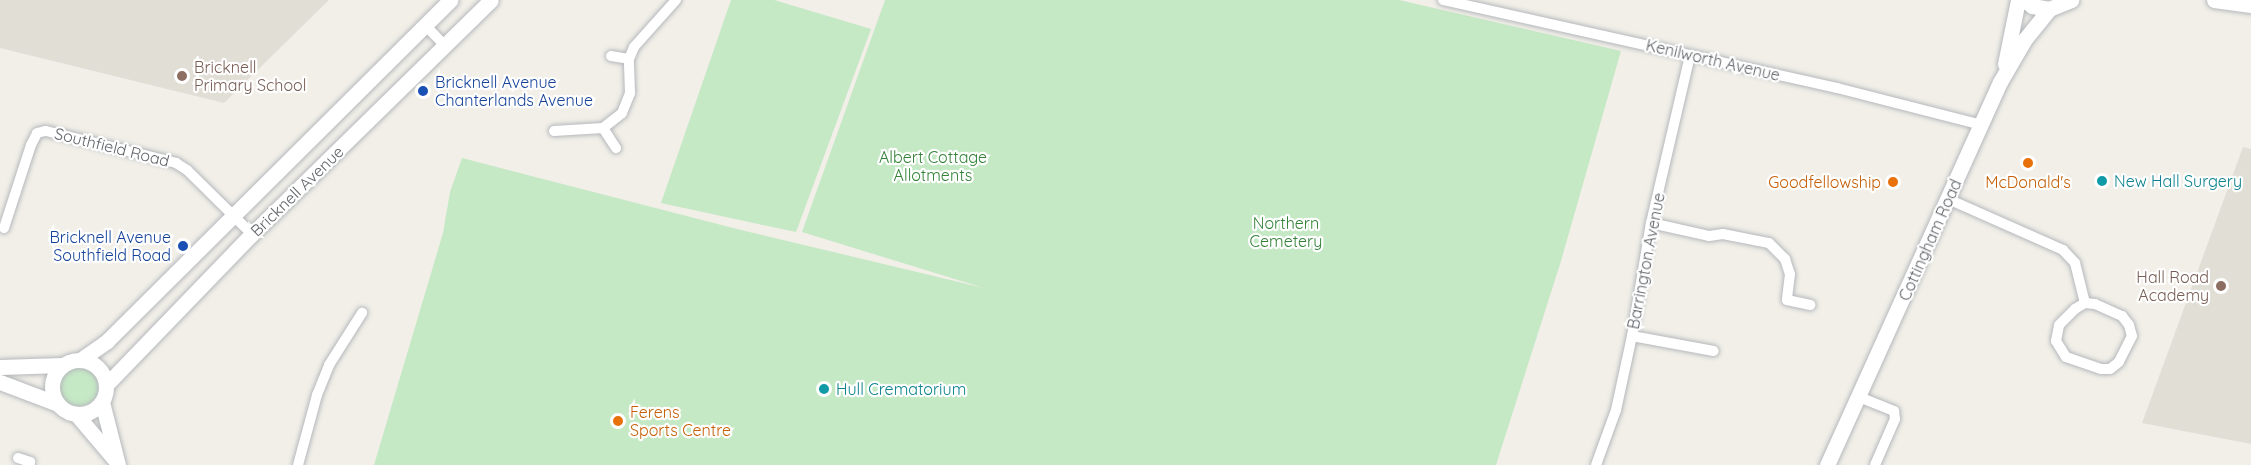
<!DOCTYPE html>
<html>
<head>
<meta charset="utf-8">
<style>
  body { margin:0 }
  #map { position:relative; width:2251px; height:465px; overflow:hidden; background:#f1efe8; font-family:Quicksand,sans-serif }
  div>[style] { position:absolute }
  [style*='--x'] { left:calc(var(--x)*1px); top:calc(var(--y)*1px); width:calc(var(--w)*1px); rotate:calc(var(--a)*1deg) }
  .education>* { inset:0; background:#e1ded6 }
  .green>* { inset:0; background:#c5e8c5 }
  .round { border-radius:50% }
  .roads { filter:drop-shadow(0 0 2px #b5b8bc) drop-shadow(0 0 2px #b5b8bc) }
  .street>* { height:10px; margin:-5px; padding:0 5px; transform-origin:5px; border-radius:5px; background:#fff }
  .secondary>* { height:15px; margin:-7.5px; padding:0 7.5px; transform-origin:7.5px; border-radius:7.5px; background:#fff }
  .secondary>.ring { margin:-7.5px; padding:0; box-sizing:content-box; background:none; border:15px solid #fff; border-radius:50% }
  .dots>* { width:16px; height:16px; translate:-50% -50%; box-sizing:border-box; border:3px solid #fff; border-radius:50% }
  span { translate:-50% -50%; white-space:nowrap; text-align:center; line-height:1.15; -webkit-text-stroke:4.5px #fff; paint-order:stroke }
  .street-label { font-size:16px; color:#5f6368 }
  .education-label { font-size:16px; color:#785e54 }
  .left { translate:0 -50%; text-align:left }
  .right { translate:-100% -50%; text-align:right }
  .transit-label { font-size:16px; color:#164399 }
  .park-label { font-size:16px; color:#348238 }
  .culture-label { font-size:16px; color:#0d838f }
  .food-label { font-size:16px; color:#c56008 }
</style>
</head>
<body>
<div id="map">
  <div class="education">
    <i style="clip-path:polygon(0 0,329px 0,224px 103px,0 48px)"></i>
    <i style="clip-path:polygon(2243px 147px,2251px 149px,2251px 444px,2142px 423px)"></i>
  </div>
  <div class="green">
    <i style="clip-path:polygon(731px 0,774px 0,871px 29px,796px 232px,661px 203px)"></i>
    <i style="clip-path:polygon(885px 0,1399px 0,1621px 51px,1561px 261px,1496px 465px,374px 465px,443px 233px,450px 192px,462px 158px,737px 229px,984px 288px,802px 232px)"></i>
    <i class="round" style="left:59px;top:366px;width:40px;height:40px"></i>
  </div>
  <div class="roads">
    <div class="street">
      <i style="--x:1443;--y:0;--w:404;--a:12.6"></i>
      <i style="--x:1837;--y:88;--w:150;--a:14.3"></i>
      <i style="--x:425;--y:25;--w:28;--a:46"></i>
      <i style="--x:611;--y:56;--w:18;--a:9"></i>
      <i style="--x:603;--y:128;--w:24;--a:57"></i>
      <i style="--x:554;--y:131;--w:49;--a:-3.5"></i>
      <i style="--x:603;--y:128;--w:24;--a:-38"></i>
      <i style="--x:622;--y:113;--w:22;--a:-68"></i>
      <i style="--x:630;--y:93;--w:34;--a:-92"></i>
      <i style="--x:629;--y:59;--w:13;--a:-67"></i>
      <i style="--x:634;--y:47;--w:63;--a:-48.2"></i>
      <i style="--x:1948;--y:199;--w:126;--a:23.9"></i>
      <i style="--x:2063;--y:250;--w:18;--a:47"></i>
      <i style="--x:2075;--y:263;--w:41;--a:76"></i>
      <i style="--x:2085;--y:303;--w:10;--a:6"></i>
      <i style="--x:2095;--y:304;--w:30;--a:24"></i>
      <i style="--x:2122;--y:316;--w:11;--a:52"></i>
      <i style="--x:2129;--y:325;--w:11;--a:75"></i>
      <i style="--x:2132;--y:336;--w:29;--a:117"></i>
      <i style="--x:2119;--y:362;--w:11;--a:142"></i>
      <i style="--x:2110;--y:369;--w:9;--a:180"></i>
      <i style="--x:2101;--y:369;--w:37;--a:-161"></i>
      <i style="--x:2066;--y:357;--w:19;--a:-122"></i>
      <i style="--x:2056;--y:341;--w:16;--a:-79"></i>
      <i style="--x:2059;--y:325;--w:23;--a:-45"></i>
      <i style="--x:2075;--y:309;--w:12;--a:-31"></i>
      <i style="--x:1651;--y:223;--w:59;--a:12.6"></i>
      <i style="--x:1709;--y:236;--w:14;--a:-8"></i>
      <i style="--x:1723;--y:234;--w:47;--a:11.1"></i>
      <i style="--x:1769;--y:243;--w:23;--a:45"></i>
      <i style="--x:1785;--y:259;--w:16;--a:72"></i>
      <i style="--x:1790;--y:274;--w:26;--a:97"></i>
      <i style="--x:1787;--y:300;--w:24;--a:12"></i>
      <i style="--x:4;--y:228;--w:87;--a:-72"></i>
      <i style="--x:31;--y:145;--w:13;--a:-63"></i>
      <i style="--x:37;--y:133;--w:9;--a:-13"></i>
      <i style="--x:46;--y:131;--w:134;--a:13.8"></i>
      <i style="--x:176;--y:163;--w:13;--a:32"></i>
      <i style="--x:187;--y:170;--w:91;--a:44.6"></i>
      <i style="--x:1632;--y:336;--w:83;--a:10.4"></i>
      <i style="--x:1859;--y:397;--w:38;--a:22"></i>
      <i style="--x:1894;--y:411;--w:8;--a:83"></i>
      <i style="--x:1895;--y:419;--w:50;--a:113.5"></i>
      <i style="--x:18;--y:458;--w:13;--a:18"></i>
      <i style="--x:30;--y:462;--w:3;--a:108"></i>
      <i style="--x:298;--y:465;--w:73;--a:-74.8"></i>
      <i style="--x:317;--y:395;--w:32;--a:-68"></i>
      <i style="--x:329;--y:365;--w:62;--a:-57.6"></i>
      <i style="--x:1596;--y:465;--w:59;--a:-70"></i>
      <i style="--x:1616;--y:410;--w:76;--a:-77.8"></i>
      <i style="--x:1632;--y:336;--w:115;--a:-80.5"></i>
      <i style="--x:1651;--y:223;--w:172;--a:-76.9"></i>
    </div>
    <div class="secondary">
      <i style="--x:2025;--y:0;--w:9;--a:41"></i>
      <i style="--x:2032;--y:6;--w:17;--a:10"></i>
      <i style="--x:2049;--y:9;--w:24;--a:-22"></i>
      <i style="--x:2214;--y:0;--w:37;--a:8"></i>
      <i style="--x:2005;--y:64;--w:65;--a:-78.5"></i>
      <i style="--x:80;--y:360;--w:33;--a:-35"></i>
      <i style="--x:107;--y:341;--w:484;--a:-44.8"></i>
      <i class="ring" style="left:52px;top:360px;width:39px;height:39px"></i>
      <i style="--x:0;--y:367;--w:63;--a:-1.8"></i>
      <i style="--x:0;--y:382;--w:62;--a:20.8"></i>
      <i style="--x:106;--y:385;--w:210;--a:-46"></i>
      <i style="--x:252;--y:234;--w:334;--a:-44.4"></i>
      <i style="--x:102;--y:402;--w:65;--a:75.7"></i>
      <i style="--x:76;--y:414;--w:60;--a:49.7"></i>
      <i style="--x:1827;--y:465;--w:420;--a:-65.7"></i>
      <i style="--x:2000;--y:82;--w:50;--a:-59.8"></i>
      <i style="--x:2025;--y:39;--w:38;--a:-51"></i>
    </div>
  </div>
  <div class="dots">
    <i style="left:182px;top:76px;background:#8d6e63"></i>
    <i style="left:423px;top:91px;background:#1a4fb4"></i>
    <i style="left:2028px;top:163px;background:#e8710a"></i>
    <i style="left:2102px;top:181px;background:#0f9aa8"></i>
    <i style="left:1893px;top:182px;background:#e8710a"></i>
    <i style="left:183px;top:246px;background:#1a4fb4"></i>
    <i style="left:2221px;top:286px;background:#8d6e63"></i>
    <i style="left:824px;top:389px;background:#0f9aa8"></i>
    <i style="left:618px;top:421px;background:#e8710a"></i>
  </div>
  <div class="street-label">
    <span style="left:1713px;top:60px;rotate:13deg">Kenilworth Avenue</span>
    <span style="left:112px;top:147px;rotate:14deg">Southfield Road</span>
    <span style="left:297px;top:191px;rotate:-44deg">Bricknell Avenue</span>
    <span style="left:1930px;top:240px;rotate:-66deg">Cottingham Road</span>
    <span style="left:1646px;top:261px;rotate:-79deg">Barrington Avenue</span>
  </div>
  <div class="education-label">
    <span class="left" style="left:194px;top:76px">Bricknell<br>Primary School</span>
    <span class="right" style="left:2209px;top:286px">Hall Road<br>Academy</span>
  </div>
  <div class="transit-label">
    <span class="left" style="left:435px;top:91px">Bricknell Avenue<br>Chanterlands Avenue</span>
    <span class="right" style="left:171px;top:246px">Bricknell Avenue<br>Southfield Road</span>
  </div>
  <div class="park-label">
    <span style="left:933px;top:166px">Albert Cottage<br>Allotments</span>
    <span style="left:1286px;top:232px">Northern<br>Cemetery</span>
  </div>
  <div class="culture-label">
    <span class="left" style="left:2114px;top:181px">New Hall Surgery</span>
    <span class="left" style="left:836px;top:389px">Hull Crematorium</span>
  </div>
  <div class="food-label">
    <span class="right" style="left:1881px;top:182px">Goodfellowship</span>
    <span style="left:2028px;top:182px">McDonald's</span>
    <span class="left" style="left:630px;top:421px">Ferens<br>Sports Centre</span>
  </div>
</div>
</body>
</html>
